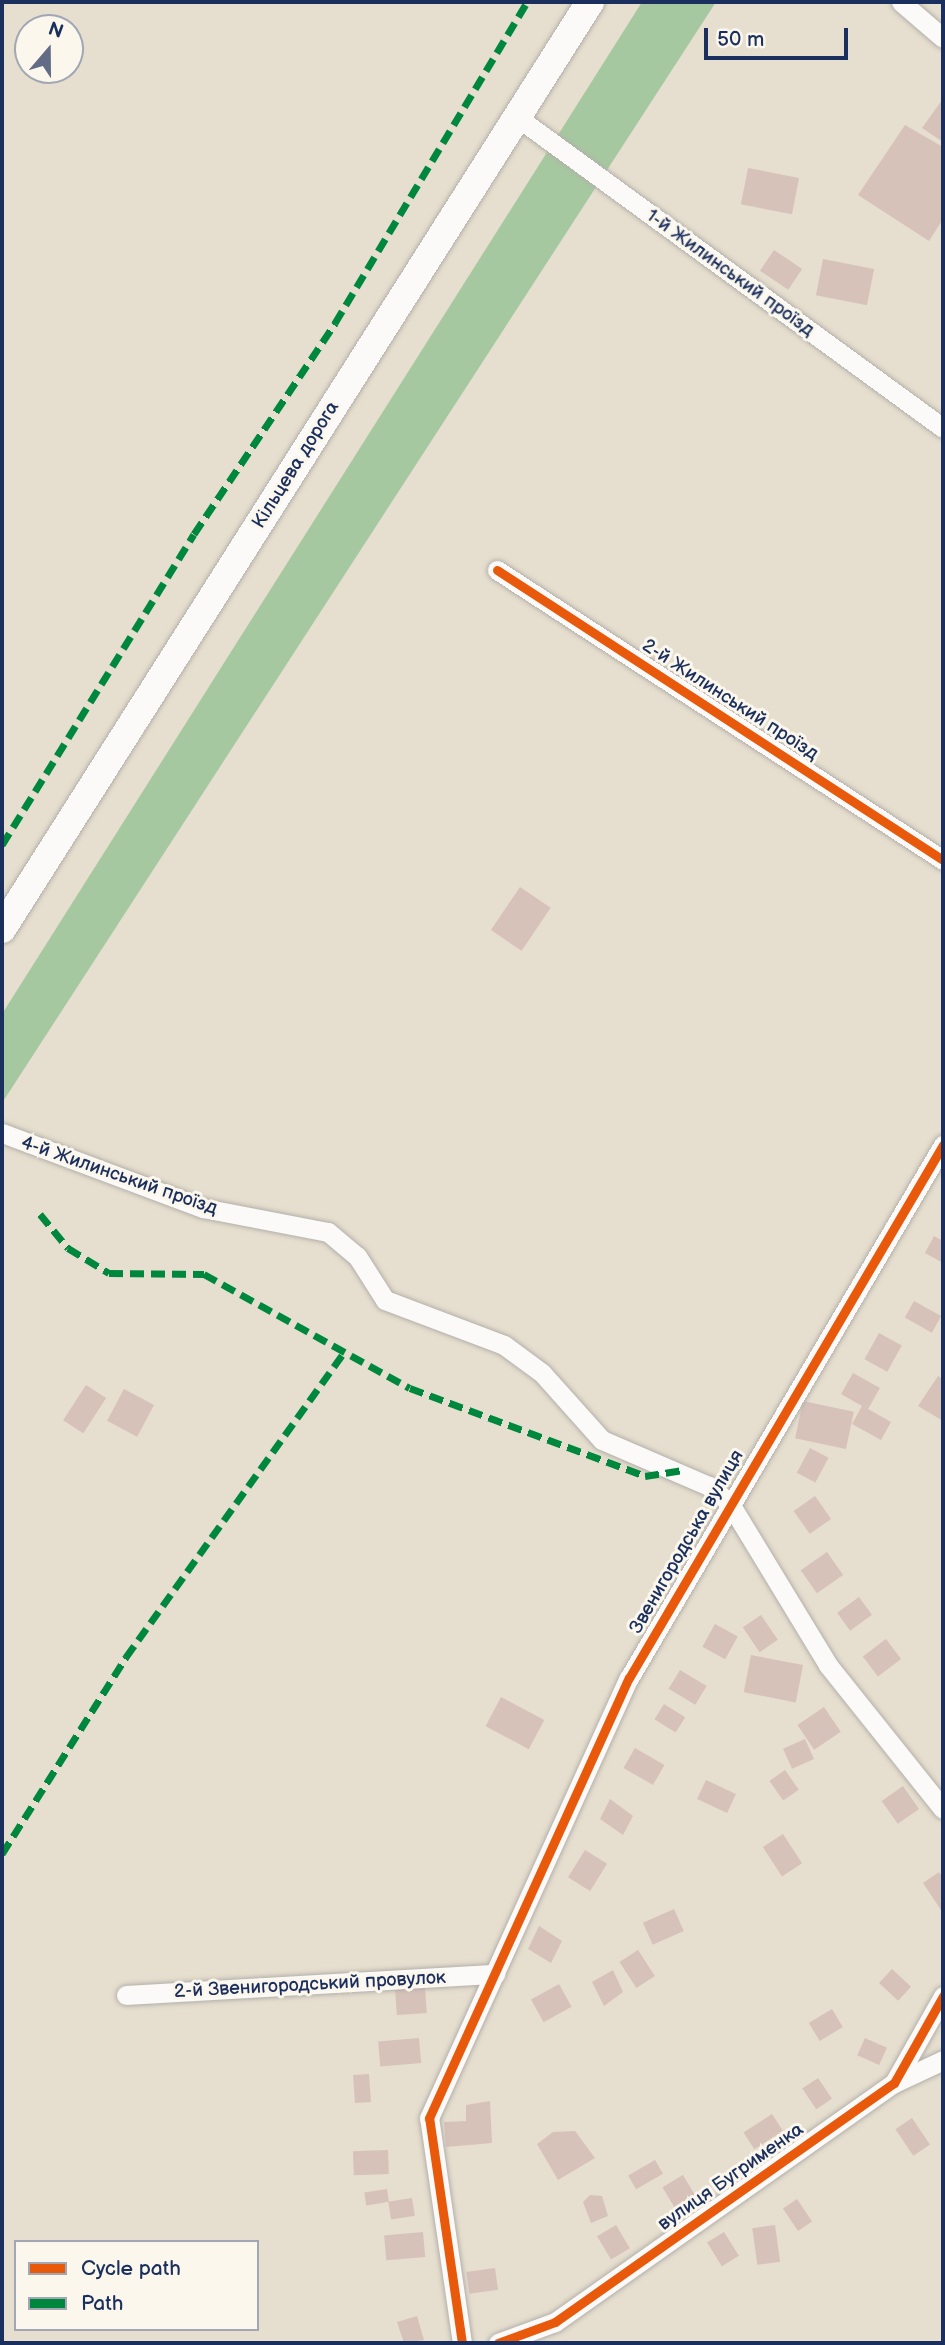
<!DOCTYPE html>
<html>
<head>
<meta charset="utf-8">
<style>
  body { margin:0 }
  #map { position:relative; width:945px; height:2345px; overflow:hidden; background:#e6dece; font-family:"Balsamiq Sans",sans-serif }
  div>[style] { position:absolute }
  [style*='--x'] { left:calc(var(--x)*1px); top:calc(var(--y)*1px); width:calc(var(--w)*1px); rotate:calc(var(--a)*1deg) }
  .forest>* { inset:0; background:#a6c8a0 }
  .building>* { inset:0; background:#d7c2b9; transform-origin:0 0 }
  .roads { filter:drop-shadow(0 0 2px #b3b0aa) drop-shadow(0 0 2px #b3b0aa) }
  .minor>* { height:19px; margin:-9.5px; padding:0 9.5px; transform-origin:9.5px; border-radius:9.5px; background:#fbfaf8 }
  .highway>* { height:28px; margin:-14px; padding:0 14px; transform-origin:14px; border-radius:14px; background:#fbfaf8 }
  .quiet>* { height:7px; margin-top:-3.5px; transform-origin:0; background:repeating-linear-gradient(90deg,#00873e 0 14px,transparent 0 21px) }
  .cycleway>* { height:9px; margin:-4.5px; padding:0 4.5px; transform-origin:4.5px; border-radius:4.5px; background:#e8590c }
  span { translate:-50% -50%; white-space:nowrap; text-align:center; line-height:1.15; -webkit-text-stroke:6px #fbf7ec; paint-order:stroke }
  .street-label { font-size:19px; color:#1b2f5e }
  .frame { position:absolute; inset:0; border:4px solid #1b2f5e; pointer-events:none }
  .legend { position:absolute; left:14px; top:2240px; width:245px; height:91px; box-sizing:border-box; background:#fbf7ec; border:2px solid #a1a7b3; margin:0; padding:9px 12px; list-style:none; font-size:21px; color:#1b2f5e }
  .legend li { display:flex; align-items:center; gap:14px; height:35px }
  .legend b { width:35px; border:2px solid #a1a7b3 }
  .north { position:absolute; left:14px; top:14px; width:70px; height:70px; box-sizing:border-box; background:#fbf7ec; border:2px solid #a1a7b3; border-radius:50%; rotate:20deg; font-size:19px; font-weight:700; line-height:28px; text-align:center; color:#1b2f5e }
  .north::after { content:''; display:block; margin:auto; width:24px; height:32px; background:#626c85; clip-path:polygon(50% 0,100% 100%,50% 72%,0 100%) }
  .scale { position:absolute; left:704px; top:28px; width:144px; height:32px; box-sizing:border-box; border:4px solid #1b2f5e; border-top:0; padding-left:9px; font-size:21px; line-height:24px; white-space:nowrap; color:#1b2f5e; -webkit-text-stroke:5px #fbf7ec; paint-order:stroke }
</style>
</head>
<body>
<div id="map">
  <div class="forest">
    <i style="clip-path:polygon(642px 2px,716px 2px,2px 1103px,2px 1014px)"></i>
  </div>
  <div class="building">
    <i style="clip-path:polygon(942px 100px,943px 101px,943px 142px,922px 128px)"></i>
    <i style="clip-path:polygon(905px 125px,943px 147px,943px 219px,929px 241px,858px 195px)"></i>
    <i style="left:748px;top:168px;width:52px;height:37px;rotate:11deg"></i>
    <i style="left:774px;top:250px;width:34px;height:25px;rotate:34deg"></i>
    <i style="left:823px;top:259px;width:52px;height:37px;rotate:11deg"></i>
    <i style="left:520px;top:887px;width:37px;height:52px;rotate:34deg"></i>
    <i style="clip-path:polygon(934px 1236px,943px 1241px,943px 1263px,925px 1253px)"></i>
    <i style="left:914px;top:1301px;width:31px;height:19px;rotate:29deg"></i>
    <i style="left:879px;top:1333px;width:26px;height:30px;rotate:29deg"></i>
    <i style="clip-path:polygon(853px 1373px,880px 1388px,868px 1409px,891px 1422px,881px 1440px,852px 1424px,862px 1406px,841px 1394px)"></i>
    <i style="clip-path:polygon(938px 1376px,943px 1379px,943px 1421px,918px 1406px)"></i>
    <i style="left:86px;top:1385px;width:24px;height:42px;rotate:33deg"></i>
    <i style="left:124px;top:1389px;width:34px;height:36px;rotate:28deg"></i>
    <i style="left:803px;top:1401px;width:52px;height:38px;rotate:12deg"></i>
    <i style="left:810px;top:1448px;width:21px;height:28px;rotate:28deg"></i>
    <i style="left:815px;top:1496px;width:28px;height:26px;rotate:55deg"></i>
    <i style="left:827px;top:1552px;width:28px;height:32px;rotate:55deg"></i>
    <i style="left:859px;top:1597px;width:22px;height:27px;rotate:54deg"></i>
    <i style="left:761px;top:1615px;width:30px;height:22px;rotate:56deg"></i>
    <i style="left:715px;top:1624px;width:26px;height:26px;rotate:29deg"></i>
    <i style="left:886px;top:1639px;width:25px;height:29px;rotate:53deg"></i>
    <i style="left:751px;top:1655px;width:53px;height:38px;rotate:11deg"></i>
    <i style="left:680px;top:1670px;width:31px;height:22px;rotate:31deg"></i>
    <i style="left:501px;top:1697px;width:49px;height:33px;rotate:28deg"></i>
    <i style="left:664px;top:1704px;width:25px;height:18px;rotate:32deg"></i>
    <i style="left:824px;top:1707px;width:30px;height:32px;rotate:56deg"></i>
    <i style="left:805px;top:1739px;width:22px;height:24px;rotate:66deg"></i>
    <i style="left:635px;top:1748px;width:34px;height:23px;rotate:30deg"></i>
    <i style="left:785px;top:1770px;width:24px;height:19px;rotate:55deg"></i>
    <i style="left:706px;top:1780px;width:33px;height:21px;rotate:25deg"></i>
    <i style="left:903px;top:1786px;width:28px;height:26px;rotate:55deg"></i>
    <i style="clip-path:polygon(610px 1799px,633px 1816px,623px 1835px,600px 1819px)"></i>
    <i style="left:783px;top:1834px;width:35px;height:24px;rotate:57deg"></i>
    <i style="left:585px;top:1850px;width:26px;height:32px;rotate:32deg"></i>
    <i style="clip-path:polygon(939px 1872px,943px 1878px,941px 1910px,923px 1883px)"></i>
    <i style="left:674px;top:1909px;width:24px;height:34px;rotate:66deg"></i>
    <i style="clip-path:polygon(539px 1926px,562px 1941px,551px 1963px,528px 1949px)"></i>
    <i style="left:638px;top:1950px;width:31px;height:22px;rotate:57deg"></i>
    <i style="left:892px;top:1969px;width:26px;height:19px;rotate:43deg"></i>
    <i style="clip-path:polygon(613px 1970px,623px 1992px,604px 2006px,592px 1982px)"></i>
    <i style="left:559px;top:1984px;width:26px;height:32px;rotate:61deg"></i>
    <i style="left:425px;top:1987px;width:26px;height:30px;rotate:86deg"></i>
    <i style="left:832px;top:2009px;width:21px;height:27px;rotate:59deg"></i>
    <i style="left:419px;top:2038px;width:25px;height:41px;rotate:85deg"></i>
    <i style="left:865px;top:2038px;width:24px;height:19px;rotate:24deg"></i>
    <i style="left:369px;top:2074px;width:28px;height:16px;rotate:86deg"></i>
    <i style="left:818px;top:2078px;width:25px;height:19px;rotate:56deg"></i>
    <i style="clip-path:polygon(490px 2101px,492px 2143px,446px 2147px,444px 2122px,466px 2121px,466px 2105px)"></i>
    <i style="left:772px;top:2114px;width:20px;height:34px;rotate:57deg"></i>
    <i style="left:912px;top:2118px;width:32px;height:20px;rotate:56deg"></i>
    <i style="clip-path:polygon(575px 2131px,595px 2158px,558px 2180px,537px 2144px,553px 2132px)"></i>
    <i style="left:388px;top:2150px;width:24px;height:35px;rotate:88deg"></i>
    <i style="left:655px;top:2160px;width:16px;height:31px;rotate:60deg"></i>
    <i style="left:683px;top:2175px;width:27px;height:24px;rotate:59deg"></i>
    <i style="left:387px;top:2189px;width:13px;height:23px;rotate:81deg"></i>
    <i style="clip-path:polygon(590px 2195px,602px 2196px,608px 2216px,591px 2223px,583px 2202px)"></i>
    <i style="left:412px;top:2198px;width:18px;height:24px;rotate:81deg"></i>
    <i style="left:797px;top:2199px;width:27px;height:17px;rotate:56deg"></i>
    <i style="left:616px;top:2225px;width:27px;height:22px;rotate:59deg"></i>
    <i style="left:775px;top:2225px;width:37px;height:23px;rotate:82deg"></i>
    <i style="left:423px;top:2232px;width:25px;height:39px;rotate:85deg"></i>
    <i style="left:724px;top:2232px;width:28px;height:20px;rotate:58deg"></i>
    <i style="left:495px;top:2268px;width:22px;height:29px;rotate:82deg"></i>
    <i style="clip-path:polygon(417px 2316px,424px 2340px,404px 2343px,397px 2322px)"></i>
  </div>
  <div class="roads">
    <div class="minor">
      <i style="--x:901;--y:2;--w:55;--a:40.6"></i>
      <i style="--x:517;--y:117;--w:527;--a:36.13"></i>
      <i style="--x:497;--y:570;--w:532;--a:33.03"></i>
      <i style="--x:2;--y:1133;--w:215;--a:20.5"></i>
      <i style="--x:203;--y:1208;--w:127;--a:10.9"></i>
      <i style="--x:328;--y:1232;--w:38;--a:40"></i>
      <i style="--x:357;--y:1256;--w:52;--a:57.5"></i>
      <i style="--x:385;--y:1300;--w:127;--a:20.7"></i>
      <i style="--x:504;--y:1345;--w:47;--a:36.4"></i>
      <i style="--x:542;--y:1373;--w:90;--a:48.2"></i>
      <i style="--x:602;--y:1440;--w:116;--a:23.3"></i>
      <i style="--x:709;--y:1486;--w:26;--a:39"></i>
      <i style="--x:729;--y:1502;--w:191;--a:58.7"></i>
      <i style="--x:828;--y:1665;--w:184;--a:51.4"></i>
      <i style="--x:126;--y:1995;--w:370;--a:-3.3"></i>
      <i style="--x:894;--y:2083;--w:54;--a:-25.1"></i>
      <i style="--x:462;--y:2343;--w:227;--a:-98.3"></i>
      <i style="--x:429;--y:2118;--w:483;--a:-65.6"></i>
      <i style="--x:629;--y:1678;--w:619;--a:-59.5"></i>
      <i style="--x:498;--y:2343;--w:61;--a:-20.2"></i>
      <i style="--x:555;--y:2322;--w:415;--a:-35.2"></i>
      <i style="--x:894;--y:2083;--w:100;--a:-60.6"></i>
    </div>
    <div class="highway">
      <i style="--x:2;--y:929;--w:1098;--a:-57.61"></i>
    </div>
  </div>
  <div class="quiet">
    <i style="--x:2;--y:845;--w:365;--a:-58.3"></i>
    <i style="--x:194;--y:534;--w:254;--a:-56.2"></i>
    <i style="--x:335;--y:323;--w:374;--a:-59.1"></i>
    <i style="--x:40;--y:1214;--w:44;--a:50.5"></i>
    <i style="--x:68;--y:1248;--w:48;--a:31.4"></i>
    <i style="--x:109;--y:1273;--w:95;--a:0.6"></i>
    <i style="--x:204;--y:1274;--w:235;--a:29"></i>
    <i style="--x:410;--y:1388;--w:251;--a:20.5"></i>
    <i style="--x:645;--y:1476;--w:37;--a:-9"></i>
    <i style="--x:2;--y:1854;--w:233;--a:-57.8"></i>
    <i style="--x:126;--y:1657;--w:375;--a:-54.4"></i>
  </div>
  <div class="cycleway">
    <i style="--x:497;--y:570;--w:532;--a:33.03"></i>
    <i style="--x:462;--y:2343;--w:227;--a:-98.3"></i>
    <i style="--x:429;--y:2118;--w:483;--a:-65.6"></i>
    <i style="--x:629;--y:1678;--w:619;--a:-59.5"></i>
    <i style="--x:498;--y:2343;--w:61;--a:-20.2"></i>
    <i style="--x:555;--y:2322;--w:415;--a:-35.2"></i>
    <i style="--x:894;--y:2083;--w:100;--a:-60.6"></i>
  </div>
  <div class="street-label">
    <span style="left:730px;top:273px;rotate:36deg">1-й Жилинський проїзд</span>
    <span style="left:296px;top:465px;rotate:-58deg">Кільцева дорога</span>
    <span style="left:730px;top:700px;rotate:33deg">2-й Жилинський проїзд</span>
    <span style="left:119px;top:1176px;rotate:19deg">4-й Жилинський проїзд</span>
    <span style="left:687px;top:1542px;rotate:-60deg">Звенигородська вулиця</span>
    <span style="left:310px;top:1985px;rotate:-3deg">2-й Звенигородський провулок</span>
    <span style="left:731px;top:2177px;rotate:-35deg">вулиця Бугрименка</span>
  </div>
  <div class="frame"></div>
  <ul class="legend">
  <li><b style="height:9px;background:#e8590c"></b>Cycle path</li>
  <li><b style="height:9px;background:#00873e"></b>Path</li>
  </ul>
  <div class="north">N</div>
  <div class="scale">50 m</div>
</div>
</body>
</html>
